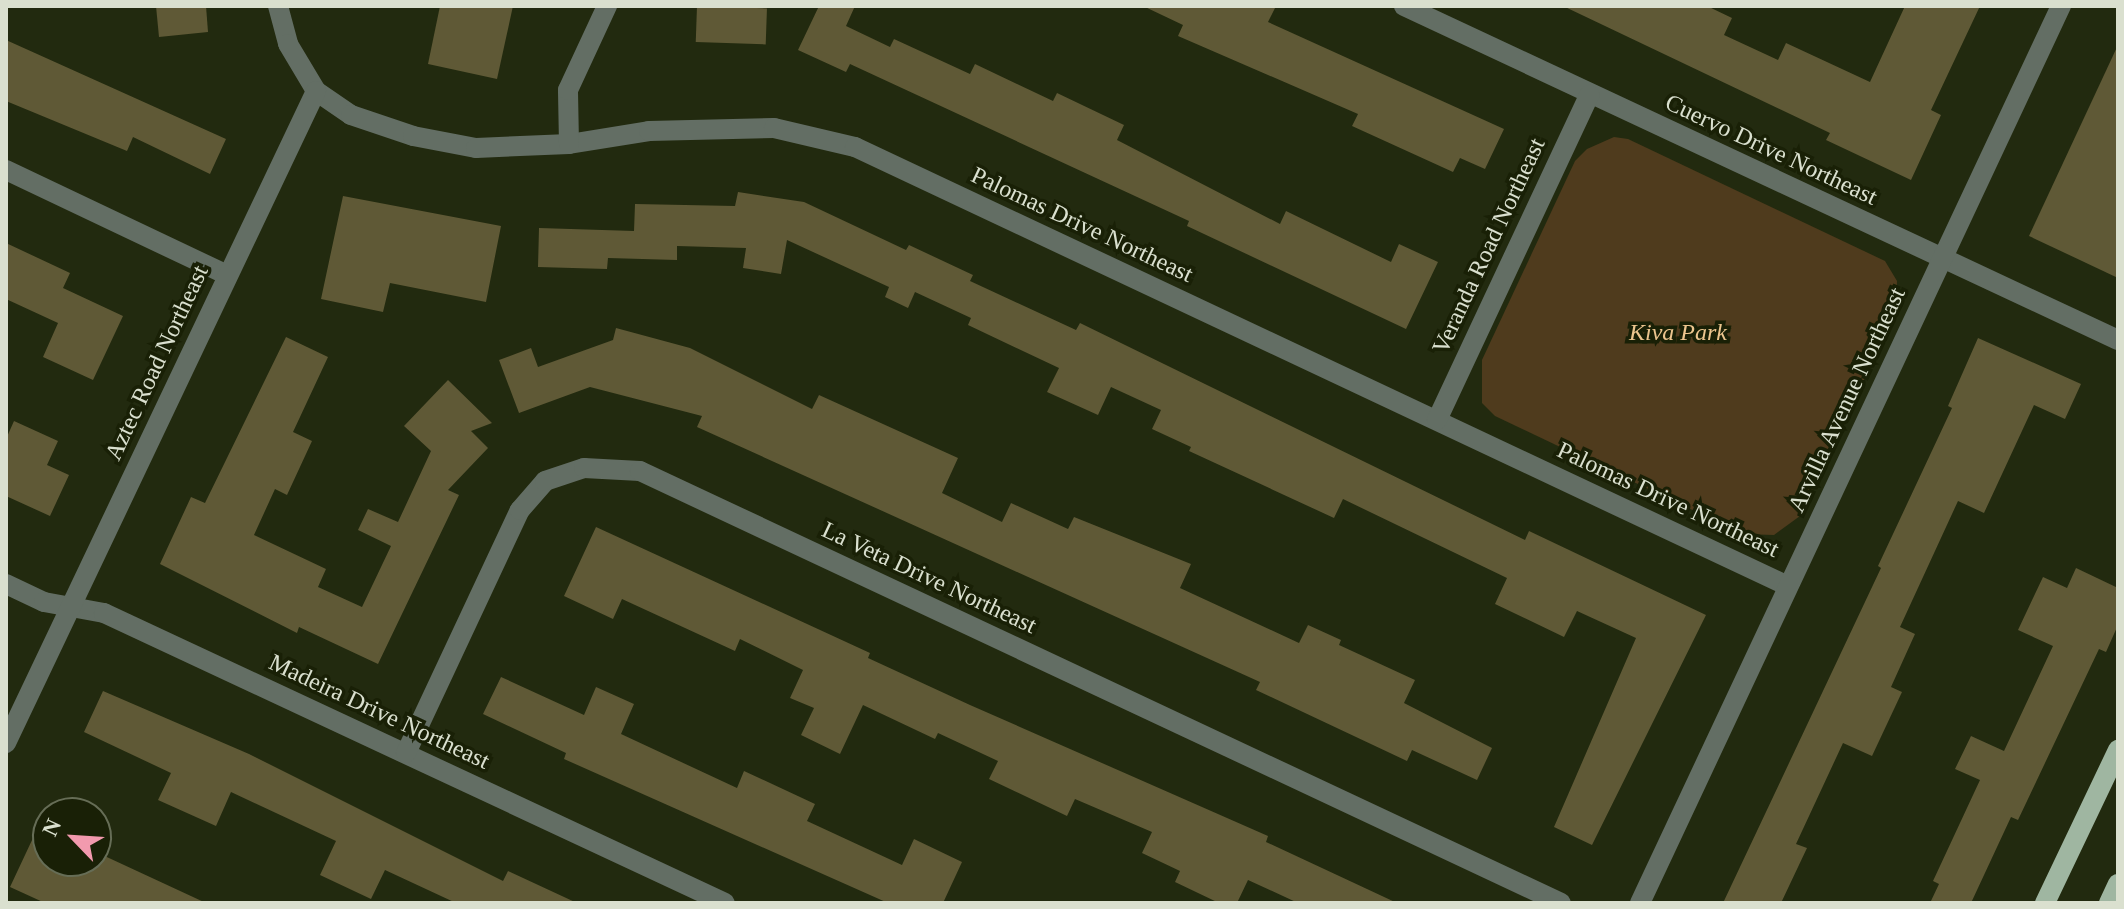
<!DOCTYPE html>
<html>
<head>
<meta charset="utf-8">
<style>
  body { margin:0 }
  #map { position:relative; width:2124px; height:909px; overflow:hidden; background:#222a0f; font-family:"Times New Roman",serif }
  div>[style] { position:absolute }
  [style*='--x'] { left:calc(var(--x)*1px); top:calc(var(--y)*1px); width:calc(var(--w)*1px); rotate:calc(var(--a)*1deg) }
  .green>* { inset:0; background:#4f3b1d }
  .building>* { inset:0; background:#5f5936; transform-origin:0 0 }
  .minor>* { height:20px; margin:-10px; padding:0 10px; transform-origin:10px; border-radius:10px; background:#636e64 }
  .major>* { height:20px; margin:-10px; padding:0 10px; transform-origin:10px; border-radius:10px; background:#9fb6a1 }
  span { translate:-50% -50%; white-space:nowrap; text-align:center; line-height:1.15; -webkit-text-stroke:7px #192006; paint-order:stroke }
  .street-label { font-size:24px; color:#dae0cf }
  .park-label { font-size:24px; color:#ecc58e; font-style:italic }
  .frame { position:absolute; inset:0; border:8px solid #dae0cf; pointer-events:none }
  .north { position:absolute; left:32px; top:797px; width:80px; height:80px; box-sizing:border-box; background:#192006; border:2px solid #666d56; border-radius:50%; rotate:295deg; font-size:22px; font-weight:700; line-height:32px; text-align:center; color:#dae0cf }
  .north::after { content:''; display:block; margin:auto; width:28px; height:36px; background:#f29aae; clip-path:polygon(50% 0,100% 100%,50% 72%,0 100%) }
</style>
</head>
<body>
<div id="map">
  <div class="green">
    <i style="clip-path:polygon(1614px 137px,1628px 139px,1885px 261px,1897px 281px,1896px 312px,1800px 516px,1774px 535px,1743px 534px,1495px 416px,1482px 403px,1482px 360px,1575px 161px,1587px 149px)"></i>
  </div>
  <div class="building">
    <i style="clip-path:polygon(156px 6px,206px 6px,208px 32px,159px 37px)"></i>
    <i style="clip-path:polygon(440px 6px,513px 6px,497px 79px,428px 64px)"></i>
    <i style="left:697px;top:6px;width:70px;height:36px;rotate:2deg"></i>
    <i style="clip-path:polygon(819px 6px,855px 6px,846px 26px,890px 47px,894px 39px,970px 74px,975px 64px,1053px 101px,1057px 93px,1124px 125px,1117px 140px,1280px 224px,1286px 211px,1391px 262px,1399px 244px,1438px 262px,1406px 329px,1187px 226px,1189px 221px,850px 64px,846px 72px,798px 50px)"></i>
    <i style="clip-path:polygon(1143px 6px,1276px 6px,1268px 22px,1504px 129px,1485px 169px,1460px 158px,1453px 172px,1352px 126px,1358px 114px,1178px 36px,1183px 25px)"></i>
    <i style="clip-path:polygon(1563px 6px,1707px 6px,1732px 18px,1724px 35px,1778px 60px,1786px 43px,1870px 82px,1905px 6px,1980px 6px,1931px 110px,1941px 115px,1911px 180px,1826px 140px,1830px 133px)"></i>
    <i style="clip-path:polygon(6px 40px,226px 139px,210px 174px,133px 137px,127px 151px,6px 101px)"></i>
    <i style="clip-path:polygon(2118px 45px,2118px 278px,2029px 236px)"></i>
    <i style="clip-path:polygon(738px 192px,804px 202px,906px 250px,909px 245px,973px 275px,970px 281px,1076px 330px,1080px 323px,1525px 540px,1529px 531px,1706px 615px,1592px 845px,1554px 827px,1636px 638px,1577px 611px,1564px 637px,1495px 604px,1507px 578px,1343px 499px,1334px 518px,1189px 451px,1191px 447px,1152px 429px,1161px 410px,1111px 387px,1098px 415px,1047px 392px,1059px 368px,968px 325px,971px 318px,915px 292px,908px 308px,885px 297px,889px 287px,787px 240px,781px 274px,743px 268px,746px 248px,677px 246px,677px 260px,608px 258px,607px 269px,538px 267px,539px 228px,634px 231px,635px 204px,735px 206px)"></i>
    <i style="clip-path:polygon(343px 196px,501px 226px,486px 302px,390px 283px,383px 312px,321px 299px)"></i>
    <i style="clip-path:polygon(6px 243px,70px 273px,63px 288px,123px 316px,93px 380px,43px 357px,58px 323px,6px 299px)"></i>
    <i style="clip-path:polygon(616px 328px,690px 348px,812px 409px,819px 395px,958px 458px,942px 493px,1002px 522px,1011px 503px,1068px 529px,1074px 517px,1191px 564px,1180px 588px,1299px 643px,1308px 625px,1341px 640px,1339px 645px,1415px 680px,1404px 703px,1492px 748px,1477px 780px,1412px 750px,1407px 761px,1256px 690px,1260px 682px,697px 427px,702px 416px,590px 387px,519px 413px,499px 360px,531px 348px,538px 367px,613px 340px)"></i>
    <i style="clip-path:polygon(286px 337px,328px 357px,293px 432px,312px 441px,287px 495px,275px 489px,254px 535px,326px 569px,318px 587px,362px 607px,391px 546px,358px 530px,368px 509px,398px 522px,431px 451px,404px 426px,448px 380px,492px 423px,471px 431px,488px 448px,448px 490px,459px 495px,378px 664px,299px 627px,297px 633px,160px 564px,191px 497px,205px 503px)"></i>
    <i style="clip-path:polygon(1978px 338px,2081px 384px,2065px 419px,2034px 405px,1984px 513px,1958px 501px,1900px 627px,1915px 634px,1891px 687px,1902px 692px,1872px 756px,1843px 743px,1796px 844px,1807px 848px,1781px 903px,1723px 903px,1881px 568px,1878px 566px,1952px 408px,1948px 406px)"></i>
    <i style="clip-path:polygon(14px 421px,58px 441px,47px 465px,69px 475px,50px 516px,6px 496px,6px 439px)"></i>
    <i style="clip-path:polygon(596px 527px,870px 653px,868px 658px,970px 705px,1268px 836px,1266px 842px,1397px 903px,1298px 903px,1248px 880px,1237px 903px,1219px 903px,1175px 882px,1180px 871px,1142px 853px,1152px 832px,1075px 799px,1067px 816px,989px 779px,998px 761px,938px 733px,935px 739px,863px 705px,840px 754px,801px 735px,814px 708px,790px 698px,803px 670px,740px 639px,735px 651px,622px 599px,613px 619px,564px 596px)"></i>
    <i style="clip-path:polygon(2076px 568px,2118px 588px,2118px 625px,2106px 652px,2099px 649px,2018px 820px,2011px 817px,1971px 903px,1930px 903px,1939px 884px,1933px 881px,1980px 780px,1955px 769px,1971px 736px,2004px 751px,2053px 646px,2018px 630px,2043px 577px,2067px 588px)"></i>
    <i style="clip-path:polygon(501px 677px,584px 715px,596px 687px,634px 704px,621px 734px,737px 788px,744px 771px,815px 804px,807px 821px,902px 865px,914px 839px,962px 862px,943px 903px,888px 903px,564px 759px,566px 753px,483px 714px)"></i>
    <i style="clip-path:polygon(103px 691px,249px 754px,503px 881px,508px 871px,577px 903px,456px 903px,385px 870px,371px 899px,320px 875px,336px 841px,231px 792px,216px 826px,158px 800px,171px 773px,84px 732px)"></i>
    <i style="clip-path:polygon(48px 806px,48px 861px,96px 861px,96px 852px,206px 903px,45px 903px,10px 887px)"></i>
  </div>
  <div class="minor">
    <i style="--x:278;--y:6;--w:39;--a:75"></i>
    <i style="--x:288;--y:44;--w:55;--a:59.2"></i>
    <i style="--x:316;--y:91;--w:42;--a:34.4"></i>
    <i style="--x:351;--y:115;--w:65;--a:18.7"></i>
    <i style="--x:413;--y:136;--w:64;--a:10.8"></i>
    <i style="--x:476;--y:148;--w:93;--a:-2.5"></i>
    <i style="--x:569;--y:144;--w:81;--a:-9.2"></i>
    <i style="--x:649;--y:131;--w:125;--a:-1.4"></i>
    <i style="--x:774;--y:128;--w:83;--a:13.2"></i>
    <i style="--x:855;--y:147;--w:1031;--a:25.2"></i>
    <i style="--x:1404;--y:6;--w:788;--a:25.07"></i>
    <i style="--x:569;--y:144;--w:54;--a:-91.1"></i>
    <i style="--x:568;--y:90;--w:93;--a:-65.1"></i>
    <i style="--x:6;--y:170;--w:245;--a:25.4"></i>
    <i style="--x:1437;--y:420;--w:359;--a:-64.9"></i>
    <i style="--x:6;--y:584;--w:42;--a:25.3"></i>
    <i style="--x:44;--y:602;--w:61;--a:10.4"></i>
    <i style="--x:104;--y:613;--w:685;--a:25.03"></i>
    <i style="--x:6;--y:743;--w:722;--a:-64.57"></i>
    <i style="--x:406;--y:753;--w:268;--a:-64.9"></i>
    <i style="--x:520;--y:510;--w:38;--a:-49"></i>
    <i style="--x:545;--y:481;--w:41;--a:-18.4"></i>
    <i style="--x:584;--y:468;--w:56;--a:3.1"></i>
    <i style="--x:640;--y:471;--w:1017;--a:25.13"></i>
    <i style="--x:1640;--y:903;--w:991;--a:-64.86"></i>
  </div>
  <div class="major">
    <i style="--x:2045;--y:903;--w:170;--a:-64.5"></i>
    <i style="--x:2109;--y:903;--w:21;--a:-65"></i>
  </div>
  <div class="street-label">
    <span style="left:1771px;top:150px;rotate:25deg">Cuervo Drive Northeast</span>
    <span style="left:1082px;top:225px;rotate:25deg">Palomas Drive Northeast</span>
    <span style="left:1489px;top:246px;rotate:-65deg">Veranda Road Northeast</span>
    <span style="left:157px;top:363px;rotate:-65deg">Aztec Road Northeast</span>
    <span style="left:1847px;top:400px;rotate:-65deg">Arvilla Avenue Northeast</span>
    <span style="left:1668px;top:500px;rotate:25deg">Palomas Drive Northeast</span>
    <span style="left:929px;top:578px;rotate:25deg">La Veta Drive Northeast</span>
    <span style="left:379px;top:712px;rotate:25deg">Madeira Drive Northeast</span>
  </div>
  <div class="park-label">
    <span style="left:1678px;top:333px">Kiva Park</span>
  </div>
  <div class="frame"></div>
  <div class="north">N</div>
</div>
</body>
</html>
